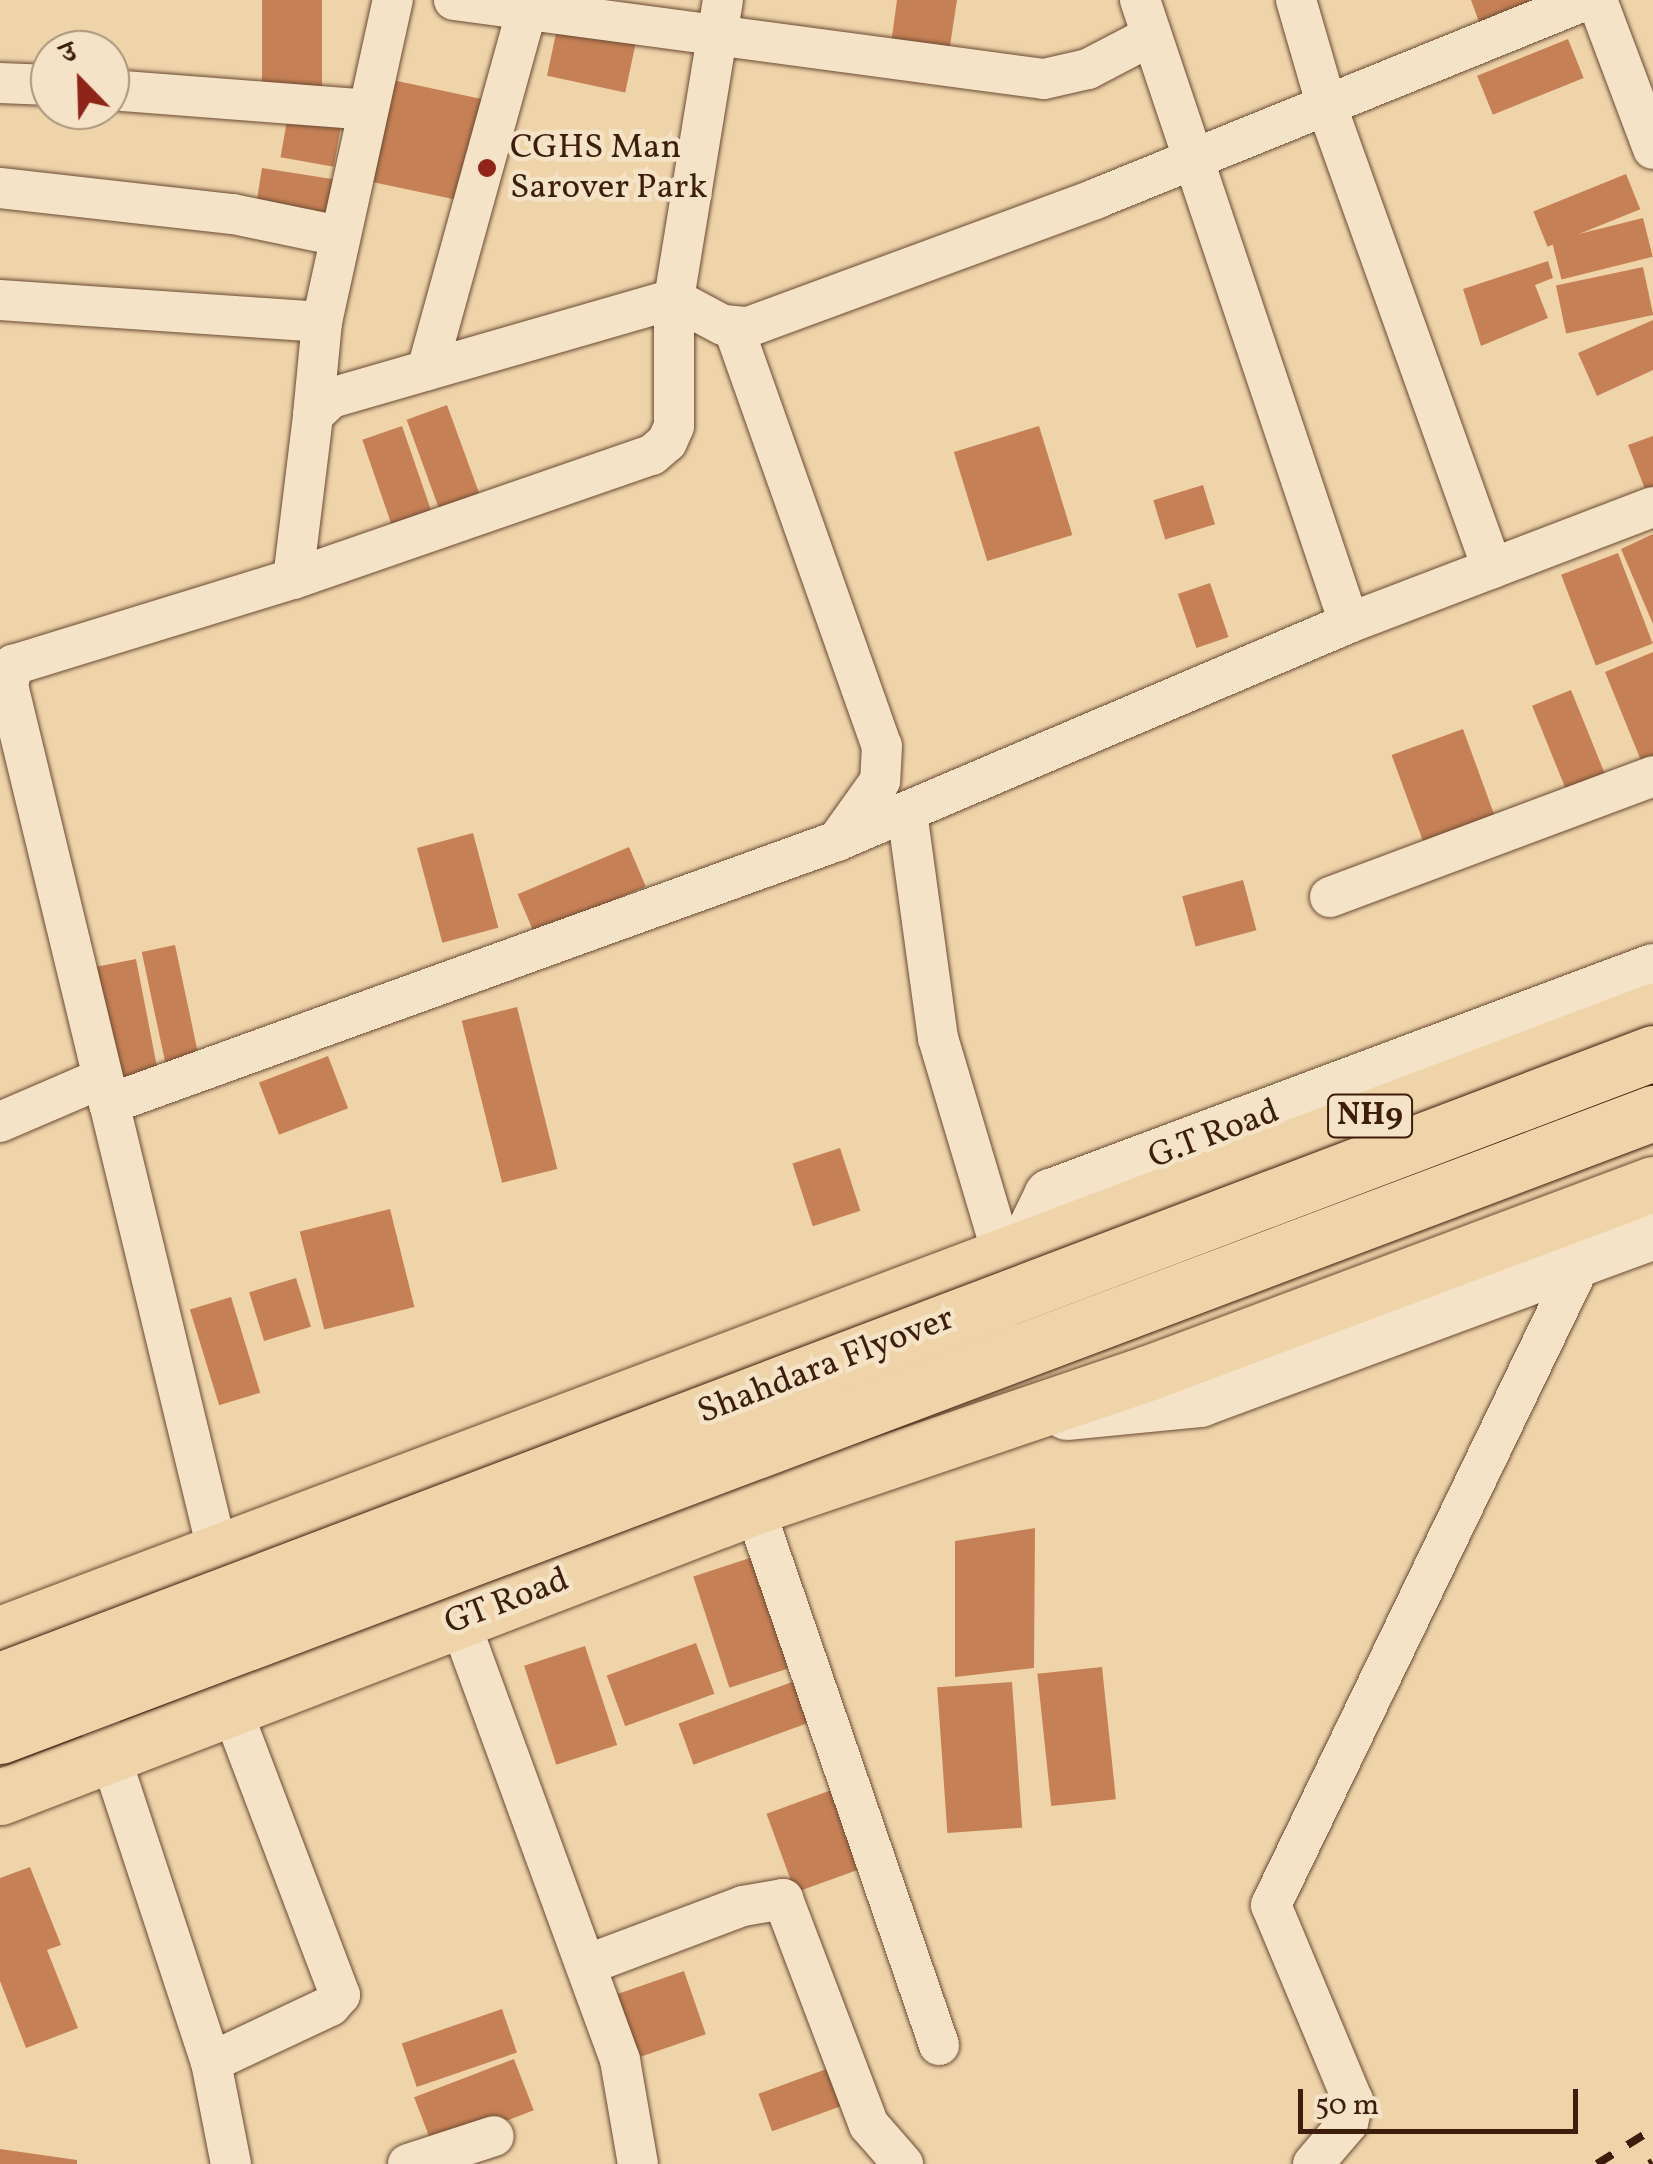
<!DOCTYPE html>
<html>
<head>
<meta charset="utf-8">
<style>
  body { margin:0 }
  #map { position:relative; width:1653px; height:2164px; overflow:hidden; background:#efd4aa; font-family:Vollkorn,"Noto Serif Devanagari",serif }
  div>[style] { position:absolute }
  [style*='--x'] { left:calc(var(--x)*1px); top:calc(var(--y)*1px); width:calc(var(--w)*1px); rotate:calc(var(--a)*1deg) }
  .building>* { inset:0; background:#c68056; transform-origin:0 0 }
  .roads { filter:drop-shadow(0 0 2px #6a4b33) drop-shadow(0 0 2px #6a4b33) }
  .minor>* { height:40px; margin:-20px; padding:0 20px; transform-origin:20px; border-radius:20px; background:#f5e3c8 }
  .secondary>* { height:55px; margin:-27.5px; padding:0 27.5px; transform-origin:27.5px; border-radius:27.5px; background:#f5e3c8 }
  .primary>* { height:55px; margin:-27.5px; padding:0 27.5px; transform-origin:27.5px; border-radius:27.5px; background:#efd4aa }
  .rail>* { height:8px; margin-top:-4px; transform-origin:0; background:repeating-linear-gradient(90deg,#3d1d0b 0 18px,transparent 0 36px) }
  .bridges { filter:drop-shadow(0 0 2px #3d1d0b) drop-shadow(0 0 2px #3d1d0b) }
  .trunk-bridge>* { height:55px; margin:-27.5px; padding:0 27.5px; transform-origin:27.5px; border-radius:27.5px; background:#efd4aa }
  .dots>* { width:28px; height:28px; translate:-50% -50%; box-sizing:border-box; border:5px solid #f5e3c8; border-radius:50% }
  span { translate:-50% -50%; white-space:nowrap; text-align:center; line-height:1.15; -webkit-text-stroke:9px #f5e3c8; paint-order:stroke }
  .shield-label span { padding:2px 8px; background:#f5e3c8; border:2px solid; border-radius:8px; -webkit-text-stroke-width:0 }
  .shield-label { font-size:32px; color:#3d1d0b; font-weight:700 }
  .poi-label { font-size:35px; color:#3d1d0b }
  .left { translate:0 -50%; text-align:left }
  .street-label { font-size:35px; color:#3d1d0b }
  .north { position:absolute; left:30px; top:30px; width:100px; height:100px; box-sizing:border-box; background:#f5e3c8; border:2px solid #ab947c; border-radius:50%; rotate:337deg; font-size:28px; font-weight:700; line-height:40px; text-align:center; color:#3d1d0b }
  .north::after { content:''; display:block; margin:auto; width:35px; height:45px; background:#8f2418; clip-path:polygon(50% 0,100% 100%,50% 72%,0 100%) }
  .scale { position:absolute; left:1298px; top:2089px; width:280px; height:45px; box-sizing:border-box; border:5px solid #3d1d0b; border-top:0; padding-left:12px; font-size:30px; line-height:35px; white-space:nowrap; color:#3d1d0b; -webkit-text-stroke:8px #f5e3c8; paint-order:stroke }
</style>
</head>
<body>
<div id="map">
  <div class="building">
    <i style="left:262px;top:0;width:60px;height:89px"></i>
    <i style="clip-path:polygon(897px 0,957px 0,948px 59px,890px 51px)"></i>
    <i style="clip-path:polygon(1471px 0,1566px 0,1482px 30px)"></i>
    <i style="left:558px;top:24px;width:80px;height:53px;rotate:12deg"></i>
    <i style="left:1568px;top:39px;width:42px;height:98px;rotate:68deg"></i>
    <i style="left:388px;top:79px;width:98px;height:104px;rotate:12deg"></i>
    <i style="left:289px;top:109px;width:54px;height:49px;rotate:10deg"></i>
    <i style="left:262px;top:168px;width:74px;height:45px;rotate:9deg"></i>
    <i style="left:1626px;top:174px;width:38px;height:100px;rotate:68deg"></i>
    <i style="left:1643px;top:218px;width:40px;height:94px;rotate:76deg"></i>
    <i style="clip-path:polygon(1548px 261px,1553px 278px,1535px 285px,1548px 318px,1481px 346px,1463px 289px)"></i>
    <i style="left:1643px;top:267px;width:49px;height:89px;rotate:78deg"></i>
    <i style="clip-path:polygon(1653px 320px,1653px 370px,1597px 396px,1578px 353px)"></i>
    <i style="left:447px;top:405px;width:110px;height:43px;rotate:70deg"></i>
    <i style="left:402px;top:426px;width:102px;height:42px;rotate:71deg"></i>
    <i style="left:1039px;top:426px;width:114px;height:89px;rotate:73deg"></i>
    <i style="clip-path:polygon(1653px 436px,1653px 495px,1648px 497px,1628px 445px)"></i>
    <i style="left:1203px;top:485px;width:41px;height:52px;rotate:73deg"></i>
    <i style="clip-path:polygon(1653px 534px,1653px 624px,1621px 549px)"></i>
    <i style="left:1618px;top:553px;width:97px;height:61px;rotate:69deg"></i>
    <i style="left:1210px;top:583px;width:57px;height:34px;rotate:71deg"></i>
    <i style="clip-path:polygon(1653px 652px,1653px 765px,1644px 768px,1605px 672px)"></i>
    <i style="left:1571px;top:690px;width:105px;height:42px;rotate:68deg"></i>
    <i style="left:1463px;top:729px;width:110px;height:76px;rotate:70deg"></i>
    <i style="left:473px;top:833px;width:98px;height:58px;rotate:75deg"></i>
    <i style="left:629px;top:847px;width:43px;height:121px;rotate:67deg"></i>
    <i style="left:1243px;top:880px;width:52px;height:63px;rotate:75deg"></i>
    <i style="left:175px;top:945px;width:126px;height:34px;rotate:78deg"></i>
    <i style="left:136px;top:959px;width:121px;height:43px;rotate:79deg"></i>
    <i style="left:517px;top:1007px;width:167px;height:57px;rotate:76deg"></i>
    <i style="left:328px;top:1056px;width:56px;height:74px;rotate:69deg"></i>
    <i style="left:840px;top:1148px;width:66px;height:50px;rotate:72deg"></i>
    <i style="left:390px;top:1209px;width:101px;height:93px;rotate:76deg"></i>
    <i style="left:296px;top:1278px;width:51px;height:49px;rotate:73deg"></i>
    <i style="left:231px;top:1297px;width:100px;height:43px;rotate:73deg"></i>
    <i style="clip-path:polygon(1035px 1528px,1034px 1668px,955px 1677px,955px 1541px)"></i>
    <i style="left:756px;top:1556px;width:117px;height:66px;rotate:72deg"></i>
    <i style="left:696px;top:1643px;width:54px;height:95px;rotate:70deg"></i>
    <i style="left:585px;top:1646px;width:104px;height:64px;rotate:72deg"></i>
    <i style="left:1102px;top:1667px;width:133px;height:65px;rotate:84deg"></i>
    <i style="left:795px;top:1681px;width:44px;height:124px;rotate:70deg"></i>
    <i style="left:1012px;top:1682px;width:146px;height:75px;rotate:86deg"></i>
    <i style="left:837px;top:1788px;width:84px;height:75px;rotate:70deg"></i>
    <i style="clip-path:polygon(30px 1867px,61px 1945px,47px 1950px,78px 2028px,26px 2048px,0 1981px,0 1878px)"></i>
    <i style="left:684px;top:1971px;width:67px;height:78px;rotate:71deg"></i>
    <i style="left:502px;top:2009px;width:46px;height:106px;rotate:71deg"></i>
    <i style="left:514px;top:2059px;width:55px;height:107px;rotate:69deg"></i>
    <i style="left:843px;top:2063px;width:40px;height:90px;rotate:70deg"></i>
    <i style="clip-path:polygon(0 2149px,77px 2160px,77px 2164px,0 2164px)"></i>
  </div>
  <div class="roads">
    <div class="minor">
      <i style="--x:454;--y:0;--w:595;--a:7.63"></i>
      <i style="--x:1044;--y:79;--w:45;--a:-12.8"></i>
      <i style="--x:1088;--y:69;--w:71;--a:-27.6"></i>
      <i style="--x:1140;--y:0;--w:657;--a:71.45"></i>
      <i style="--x:1296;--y:0;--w:111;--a:73.8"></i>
      <i style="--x:1327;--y:107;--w:490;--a:70.3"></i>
      <i style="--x:1597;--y:0;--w:159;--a:69.4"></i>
      <i style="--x:0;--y:83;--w:50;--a:2.3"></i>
      <i style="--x:110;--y:90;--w:258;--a:4.4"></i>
      <i style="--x:0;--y:188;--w:234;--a:6.4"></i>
      <i style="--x:233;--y:214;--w:108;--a:11.7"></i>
      <i style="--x:0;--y:300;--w:323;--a:3.9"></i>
      <i style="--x:734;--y:329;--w:442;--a:70.5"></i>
      <i style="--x:882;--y:746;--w:35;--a:93"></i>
      <i style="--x:880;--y:781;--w:74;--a:125.6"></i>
      <i style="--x:427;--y:370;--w:371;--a:-74.5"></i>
      <i style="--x:313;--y:415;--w:93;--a:-84.5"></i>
      <i style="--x:322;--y:322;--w:330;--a:-77.6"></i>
      <i style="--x:293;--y:579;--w:380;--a:-19.1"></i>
      <i style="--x:652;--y:455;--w:20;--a:-41"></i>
      <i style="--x:667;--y:442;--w:17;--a:-66"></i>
      <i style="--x:674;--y:426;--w:127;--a:-90"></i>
      <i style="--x:674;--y:299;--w:303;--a:-80.7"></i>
      <i style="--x:907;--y:812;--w:228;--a:82.2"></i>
      <i style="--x:938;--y:1038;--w:224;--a:73.4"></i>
      <i style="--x:1330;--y:897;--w:345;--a:-20.5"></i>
      <i style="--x:109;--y:1104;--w:774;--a:-19.86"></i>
      <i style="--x:837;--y:841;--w:556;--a:-23.06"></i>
      <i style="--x:1349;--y:623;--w:325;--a:-20.9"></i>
      <i style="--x:0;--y:1122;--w:111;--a:-23.3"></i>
      <i style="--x:754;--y:1507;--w:569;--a:71.02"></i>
      <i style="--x:217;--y:1549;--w:889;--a:-103.6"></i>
      <i style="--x:8;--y:685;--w:21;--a:-76"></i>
      <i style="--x:13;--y:665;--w:293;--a:-17.1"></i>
      <i style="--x:293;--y:579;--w:165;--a:-83"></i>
      <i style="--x:313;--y:415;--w:25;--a:-43"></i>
      <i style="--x:331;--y:398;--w:357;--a:-16.1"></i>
      <i style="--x:674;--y:299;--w:55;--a:28"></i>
      <i style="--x:723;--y:325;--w:25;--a:5"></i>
      <i style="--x:748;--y:327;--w:370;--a:-20.2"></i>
      <i style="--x:1095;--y:199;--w:530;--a:-22.06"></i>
      <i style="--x:459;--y:1620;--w:469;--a:69.9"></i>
      <i style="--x:620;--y:2060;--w:106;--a:80.2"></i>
      <i style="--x:101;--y:1728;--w:352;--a:71.8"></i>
      <i style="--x:211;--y:2062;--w:104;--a:78.9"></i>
      <i style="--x:586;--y:1965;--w:168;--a:-20.6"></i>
      <i style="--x:743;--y:1906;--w:41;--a:-9.9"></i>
      <i style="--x:783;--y:1899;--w:242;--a:69.2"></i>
      <i style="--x:869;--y:2125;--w:52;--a:48.9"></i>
      <i style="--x:211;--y:2062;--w:132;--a:-25.2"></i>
      <i style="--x:330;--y:2006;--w:15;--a:-48"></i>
      <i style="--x:340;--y:1995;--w:309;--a:-110.8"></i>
      <i style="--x:408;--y:2164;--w:90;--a:-18"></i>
      <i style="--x:1313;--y:2164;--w:54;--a:-49.5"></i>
      <i style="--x:1348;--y:2123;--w:23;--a:-77"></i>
      <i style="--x:1353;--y:2101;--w:212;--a:-112.7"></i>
      <i style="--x:1271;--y:1905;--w:721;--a:-64.25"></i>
    </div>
    <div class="secondary">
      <i style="--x:1027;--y:1245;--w:55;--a:-63.9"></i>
      <i style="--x:1051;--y:1196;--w:643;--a:-20.49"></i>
      <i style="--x:1067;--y:1412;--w:133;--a:-5.6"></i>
      <i style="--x:1199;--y:1399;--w:484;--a:-20.3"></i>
    </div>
    <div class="primary">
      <i style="--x:0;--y:1634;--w:1767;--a:-20.65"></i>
      <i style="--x:0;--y:1797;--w:808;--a:-21.04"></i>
      <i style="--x:754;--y:1507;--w:416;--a:-18.8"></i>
      <i style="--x:1148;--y:1373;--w:539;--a:-20.52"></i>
    </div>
  </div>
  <div class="rail">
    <i style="--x:1597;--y:2164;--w:66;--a:-32"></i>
    <i style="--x:1649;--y:2164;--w:4;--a:-27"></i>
  </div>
  <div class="bridges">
    <div class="trunk-bridge">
      <i style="--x:0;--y:1680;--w:1768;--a:-20.77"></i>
      <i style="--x:0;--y:1736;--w:1767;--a:-20.65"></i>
    </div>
  </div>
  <div class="dots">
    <i style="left:487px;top:168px;background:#8f2418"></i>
  </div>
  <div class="shield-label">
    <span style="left:1370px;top:1116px">NH9</span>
  </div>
  <div class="poi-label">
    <span class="left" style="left:510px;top:168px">CGHS Man<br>Sarover Park</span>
  </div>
  <div class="street-label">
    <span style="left:1214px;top:1135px;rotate:-21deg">G.T Road</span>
    <span style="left:826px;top:1366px;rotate:-21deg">Shahdara Flyover</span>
    <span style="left:507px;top:1602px;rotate:-21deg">GT Road</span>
  </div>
  <div class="north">उ</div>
  <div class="scale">50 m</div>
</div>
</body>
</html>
